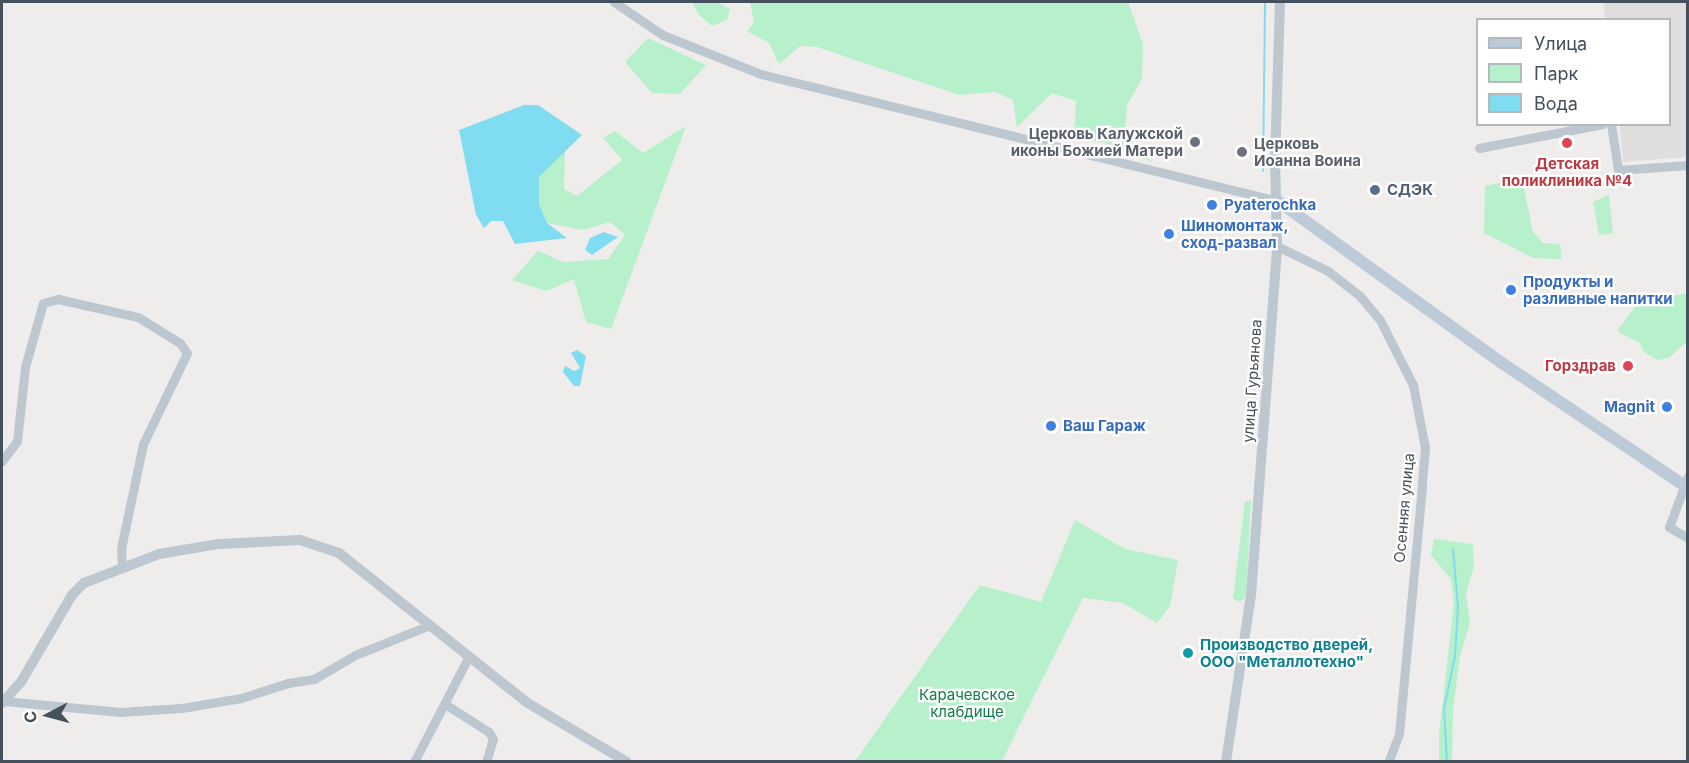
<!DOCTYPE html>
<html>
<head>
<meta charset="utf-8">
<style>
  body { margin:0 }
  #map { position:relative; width:1689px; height:763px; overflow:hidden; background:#efecec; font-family:Inter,sans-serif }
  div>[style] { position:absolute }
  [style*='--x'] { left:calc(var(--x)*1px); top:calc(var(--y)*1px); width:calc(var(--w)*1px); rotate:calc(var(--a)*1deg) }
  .education>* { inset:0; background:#e0ddde }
  .green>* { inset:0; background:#b6f1cc }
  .water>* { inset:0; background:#80dcf1 }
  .stream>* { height:2px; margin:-1px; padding:0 1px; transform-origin:1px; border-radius:1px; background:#80dcf1 }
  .minor>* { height:9px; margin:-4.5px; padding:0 4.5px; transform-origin:4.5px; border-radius:4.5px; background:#bcc7d0 }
  .tertiary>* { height:10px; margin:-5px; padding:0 5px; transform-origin:5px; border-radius:5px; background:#bcc7d0 }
  .secondary>* { height:12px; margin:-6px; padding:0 6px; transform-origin:6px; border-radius:6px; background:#bdcad7 }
  .dots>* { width:16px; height:16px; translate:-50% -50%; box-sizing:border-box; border:3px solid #fff; border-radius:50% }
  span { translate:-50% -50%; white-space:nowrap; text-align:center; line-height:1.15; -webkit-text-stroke:4.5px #fff; paint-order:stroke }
  .worship-label { font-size:15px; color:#5b616d; font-weight:700 }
  .right { translate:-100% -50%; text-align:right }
  .left { translate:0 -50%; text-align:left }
  .health-label { font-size:15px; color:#be3a42; font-weight:700 }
  .service-label { font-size:15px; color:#4e5e75; font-weight:700 }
  .shop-label { font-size:15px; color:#366cbe; font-weight:700 }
  .street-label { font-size:15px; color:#44505b }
  .culture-label { font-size:15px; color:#0d838f; font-weight:700 }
  .park-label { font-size:15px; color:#117f46 }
  .frame { position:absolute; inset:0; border:3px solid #44505b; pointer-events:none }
  .legend { position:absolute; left:1476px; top:18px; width:195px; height:108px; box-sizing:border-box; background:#fff; border:2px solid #b4b9bd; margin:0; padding:8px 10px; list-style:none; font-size:18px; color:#44505b }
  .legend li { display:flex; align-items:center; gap:12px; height:30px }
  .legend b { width:30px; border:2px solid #b4b9bd }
  .north { position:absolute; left:18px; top:685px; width:60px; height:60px; -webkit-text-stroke:4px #fff; paint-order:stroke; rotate:264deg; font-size:16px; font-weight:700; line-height:24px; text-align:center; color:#44505b }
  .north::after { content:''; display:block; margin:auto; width:21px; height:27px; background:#44505b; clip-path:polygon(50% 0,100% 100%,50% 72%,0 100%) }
</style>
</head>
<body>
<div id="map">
  <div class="education">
    <i style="clip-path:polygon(1604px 2px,1687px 2px,1687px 157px,1623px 162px,1620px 125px,1670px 124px,1670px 20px,1605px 19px)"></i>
  </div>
  <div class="green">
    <i style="clip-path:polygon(692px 2px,716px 2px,730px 9px,727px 20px,712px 26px,699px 15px)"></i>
    <i style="clip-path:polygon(750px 2px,1128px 2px,1143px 44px,1142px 79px,1127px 105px,1125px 134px,1153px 163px,1121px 147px,1074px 136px,1076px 101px,1052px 93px,1017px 127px,1013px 100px,995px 92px,959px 95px,817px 47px,800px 46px,779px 64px,769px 43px,747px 31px,754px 23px)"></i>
    <i style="clip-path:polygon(648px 38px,706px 65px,680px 94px,652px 93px,625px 62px)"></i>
    <i style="clip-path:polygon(686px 126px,611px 329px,586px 322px,574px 279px,546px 291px,512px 280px,538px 251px,564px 262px,608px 259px,625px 235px,610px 222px,583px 230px,547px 223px,539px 204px,539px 177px,565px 148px,564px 189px,577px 196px,622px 160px,603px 138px,615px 131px,643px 153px)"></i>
    <i style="clip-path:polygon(1522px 179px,1533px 232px,1543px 243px,1560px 244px,1562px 259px,1533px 258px,1484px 233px,1485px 186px)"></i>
    <i style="clip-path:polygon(1609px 195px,1613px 233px,1599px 235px,1593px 202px)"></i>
    <i style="clip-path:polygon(1687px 294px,1687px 341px,1669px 358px,1657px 360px,1643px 351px,1640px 343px,1617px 331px,1642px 298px)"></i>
    <i style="clip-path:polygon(1251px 500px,1246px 597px,1239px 602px,1233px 598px,1245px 502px)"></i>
    <i style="clip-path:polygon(1075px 520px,1125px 549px,1178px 560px,1170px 606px,1157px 623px,1123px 603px,1083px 598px,1002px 761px,855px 761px,980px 585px,1041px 602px)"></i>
    <i style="clip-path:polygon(1434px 539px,1473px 544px,1474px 567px,1466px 593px,1470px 623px,1460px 656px,1453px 711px,1452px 761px,1439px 761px,1439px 734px,1454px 603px,1451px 579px,1431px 555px)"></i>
  </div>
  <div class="water">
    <i style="clip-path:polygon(524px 105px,538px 105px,582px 135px,539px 177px,539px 204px,547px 223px,567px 238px,515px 244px,503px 221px,491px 221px,484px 228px,476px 215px,459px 130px)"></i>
    <i style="clip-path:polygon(604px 232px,618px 237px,592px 255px,585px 250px,590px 238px)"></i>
    <i style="clip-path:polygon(577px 350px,586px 356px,580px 386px,574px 386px,563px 372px,565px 366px,574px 371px,580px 368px,571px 353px)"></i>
  </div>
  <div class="stream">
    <i style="--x:1263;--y:171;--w:169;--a:-89.3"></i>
    <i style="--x:1447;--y:762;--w:53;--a:-93.2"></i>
    <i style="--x:1444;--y:709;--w:54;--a:-78.3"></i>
    <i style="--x:1455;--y:656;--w:49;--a:-86.5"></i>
    <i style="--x:1458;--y:607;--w:58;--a:-94.9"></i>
  </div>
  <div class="minor">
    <i style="--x:614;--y:2;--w:59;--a:34"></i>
    <i style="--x:663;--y:35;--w:105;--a:21.7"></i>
    <i style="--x:761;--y:74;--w:532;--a:13.8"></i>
    <i style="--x:1611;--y:124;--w:47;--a:81.3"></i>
    <i style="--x:1618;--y:170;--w:70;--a:-4.1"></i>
    <i style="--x:1479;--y:148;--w:126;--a:-11"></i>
    <i style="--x:1277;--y:246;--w:57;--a:26.1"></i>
    <i style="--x:1328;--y:271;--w:39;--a:38"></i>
    <i style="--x:1359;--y:295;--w:33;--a:50"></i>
    <i style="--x:1380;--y:320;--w:73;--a:63.1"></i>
    <i style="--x:1413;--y:385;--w:64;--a:79.2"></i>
    <i style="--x:1425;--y:448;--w:38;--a:95"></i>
    <i style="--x:1422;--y:486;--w:249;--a:95.3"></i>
    <i style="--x:1399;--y:734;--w:30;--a:111"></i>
    <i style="--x:2;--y:461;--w:25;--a:-53"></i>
    <i style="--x:17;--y:441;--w:74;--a:-83.8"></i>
    <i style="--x:25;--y:367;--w:66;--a:-74.3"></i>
    <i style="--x:43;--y:303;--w:16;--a:-15"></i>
    <i style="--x:58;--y:299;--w:82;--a:12.7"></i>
    <i style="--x:138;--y:317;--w:49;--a:31.8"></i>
    <i style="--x:180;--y:343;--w:12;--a:55"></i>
    <i style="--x:187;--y:353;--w:101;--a:115.8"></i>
    <i style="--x:143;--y:444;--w:106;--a:101.9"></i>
    <i style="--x:121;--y:548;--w:19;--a:87"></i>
    <i style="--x:1688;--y:476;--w:54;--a:110.4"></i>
    <i style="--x:1669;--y:527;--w:22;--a:30"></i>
    <i style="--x:4;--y:701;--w:117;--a:5.4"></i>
    <i style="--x:120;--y:712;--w:62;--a:-3.7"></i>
    <i style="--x:182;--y:708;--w:60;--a:-9.6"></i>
    <i style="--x:241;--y:698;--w:49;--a:-17.7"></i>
    <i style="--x:288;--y:683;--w:26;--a:-9"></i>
    <i style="--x:314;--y:679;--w:48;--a:-30.3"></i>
    <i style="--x:355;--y:655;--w:81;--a:-21.8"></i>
    <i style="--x:445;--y:704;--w:52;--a:32.5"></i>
    <i style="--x:489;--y:732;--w:8;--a:60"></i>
    <i style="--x:493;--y:739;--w:24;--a:107"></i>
    <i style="--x:414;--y:762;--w:117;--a:-62.6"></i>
  </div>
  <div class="tertiary">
    <i style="--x:2;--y:703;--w:28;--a:-48"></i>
    <i style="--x:21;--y:682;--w:101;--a:-59.6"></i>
    <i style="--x:72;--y:595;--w:17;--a:-45"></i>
    <i style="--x:84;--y:583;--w:80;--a:-21.1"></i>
    <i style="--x:159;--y:554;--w:61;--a:-9.5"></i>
    <i style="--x:219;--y:544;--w:81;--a:-2.8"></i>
    <i style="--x:300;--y:540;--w:41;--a:18.4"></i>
    <i style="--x:339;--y:553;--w:239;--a:38.5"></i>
    <i style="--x:526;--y:702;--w:117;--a:30.7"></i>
    <i style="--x:1226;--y:762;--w:169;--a:-81.5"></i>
    <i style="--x:1251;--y:595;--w:350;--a:-85.7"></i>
    <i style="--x:1277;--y:246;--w:86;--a:-91.3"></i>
    <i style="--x:1275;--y:160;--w:158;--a:-88.2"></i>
  </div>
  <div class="secondary">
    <i style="--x:1278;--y:201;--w:276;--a:35.9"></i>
    <i style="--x:1502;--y:363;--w:224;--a:33.9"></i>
  </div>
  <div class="dots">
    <i style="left:1195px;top:142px;background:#6b7280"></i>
    <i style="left:1567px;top:143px;background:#e0444e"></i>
    <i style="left:1242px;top:152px;background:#6b7280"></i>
    <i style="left:1375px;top:190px;background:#5c6f8a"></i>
    <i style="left:1212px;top:205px;background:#3f7fe0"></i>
    <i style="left:1169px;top:234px;background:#3f7fe0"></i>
    <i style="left:1511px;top:290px;background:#3f7fe0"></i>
    <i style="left:1628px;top:366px;background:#e0444e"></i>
    <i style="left:1667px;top:407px;background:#3f7fe0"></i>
    <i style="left:1051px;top:426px;background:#3f7fe0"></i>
    <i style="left:1188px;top:653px;background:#0f9aa8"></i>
  </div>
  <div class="worship-label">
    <span class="right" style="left:1183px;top:142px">Церковь Калужской<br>иконы Божией Матери</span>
    <span class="left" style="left:1254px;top:152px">Церковь<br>Иоанна Воина</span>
  </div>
  <div class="health-label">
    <span style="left:1567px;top:172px">Детская<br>поликлиника №4</span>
    <span class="right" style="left:1616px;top:366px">Горздрав</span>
  </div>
  <div class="service-label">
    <span class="left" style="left:1387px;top:190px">СДЭК</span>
  </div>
  <div class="shop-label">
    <span class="left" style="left:1224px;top:205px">Pyaterochka</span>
    <span class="left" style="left:1181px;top:234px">Шиномонтаж,<br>сход-развал</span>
    <span class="left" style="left:1523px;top:290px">Продукты и<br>разливные напитки</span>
    <span class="right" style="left:1655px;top:407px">Magnit</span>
    <span class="left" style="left:1063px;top:426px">Ваш Гараж</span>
  </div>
  <div class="street-label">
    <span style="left:1252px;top:381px;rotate:-86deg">улица Гурьянова</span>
    <span style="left:1404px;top:508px;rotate:-85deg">Осенняя улица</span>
  </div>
  <div class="culture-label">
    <span class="left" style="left:1200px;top:653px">Производство дверей,<br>ООО "Металлотехно"</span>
  </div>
  <div class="park-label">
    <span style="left:967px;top:703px">Карачевское<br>клабдище</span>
  </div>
  <div class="frame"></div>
  <ul class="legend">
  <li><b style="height:8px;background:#bdcad7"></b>Улица</li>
  <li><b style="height:16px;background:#b6f1cc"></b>Парк</li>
  <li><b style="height:16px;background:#80dcf1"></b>Вода</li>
  </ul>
  <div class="north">С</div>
</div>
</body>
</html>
